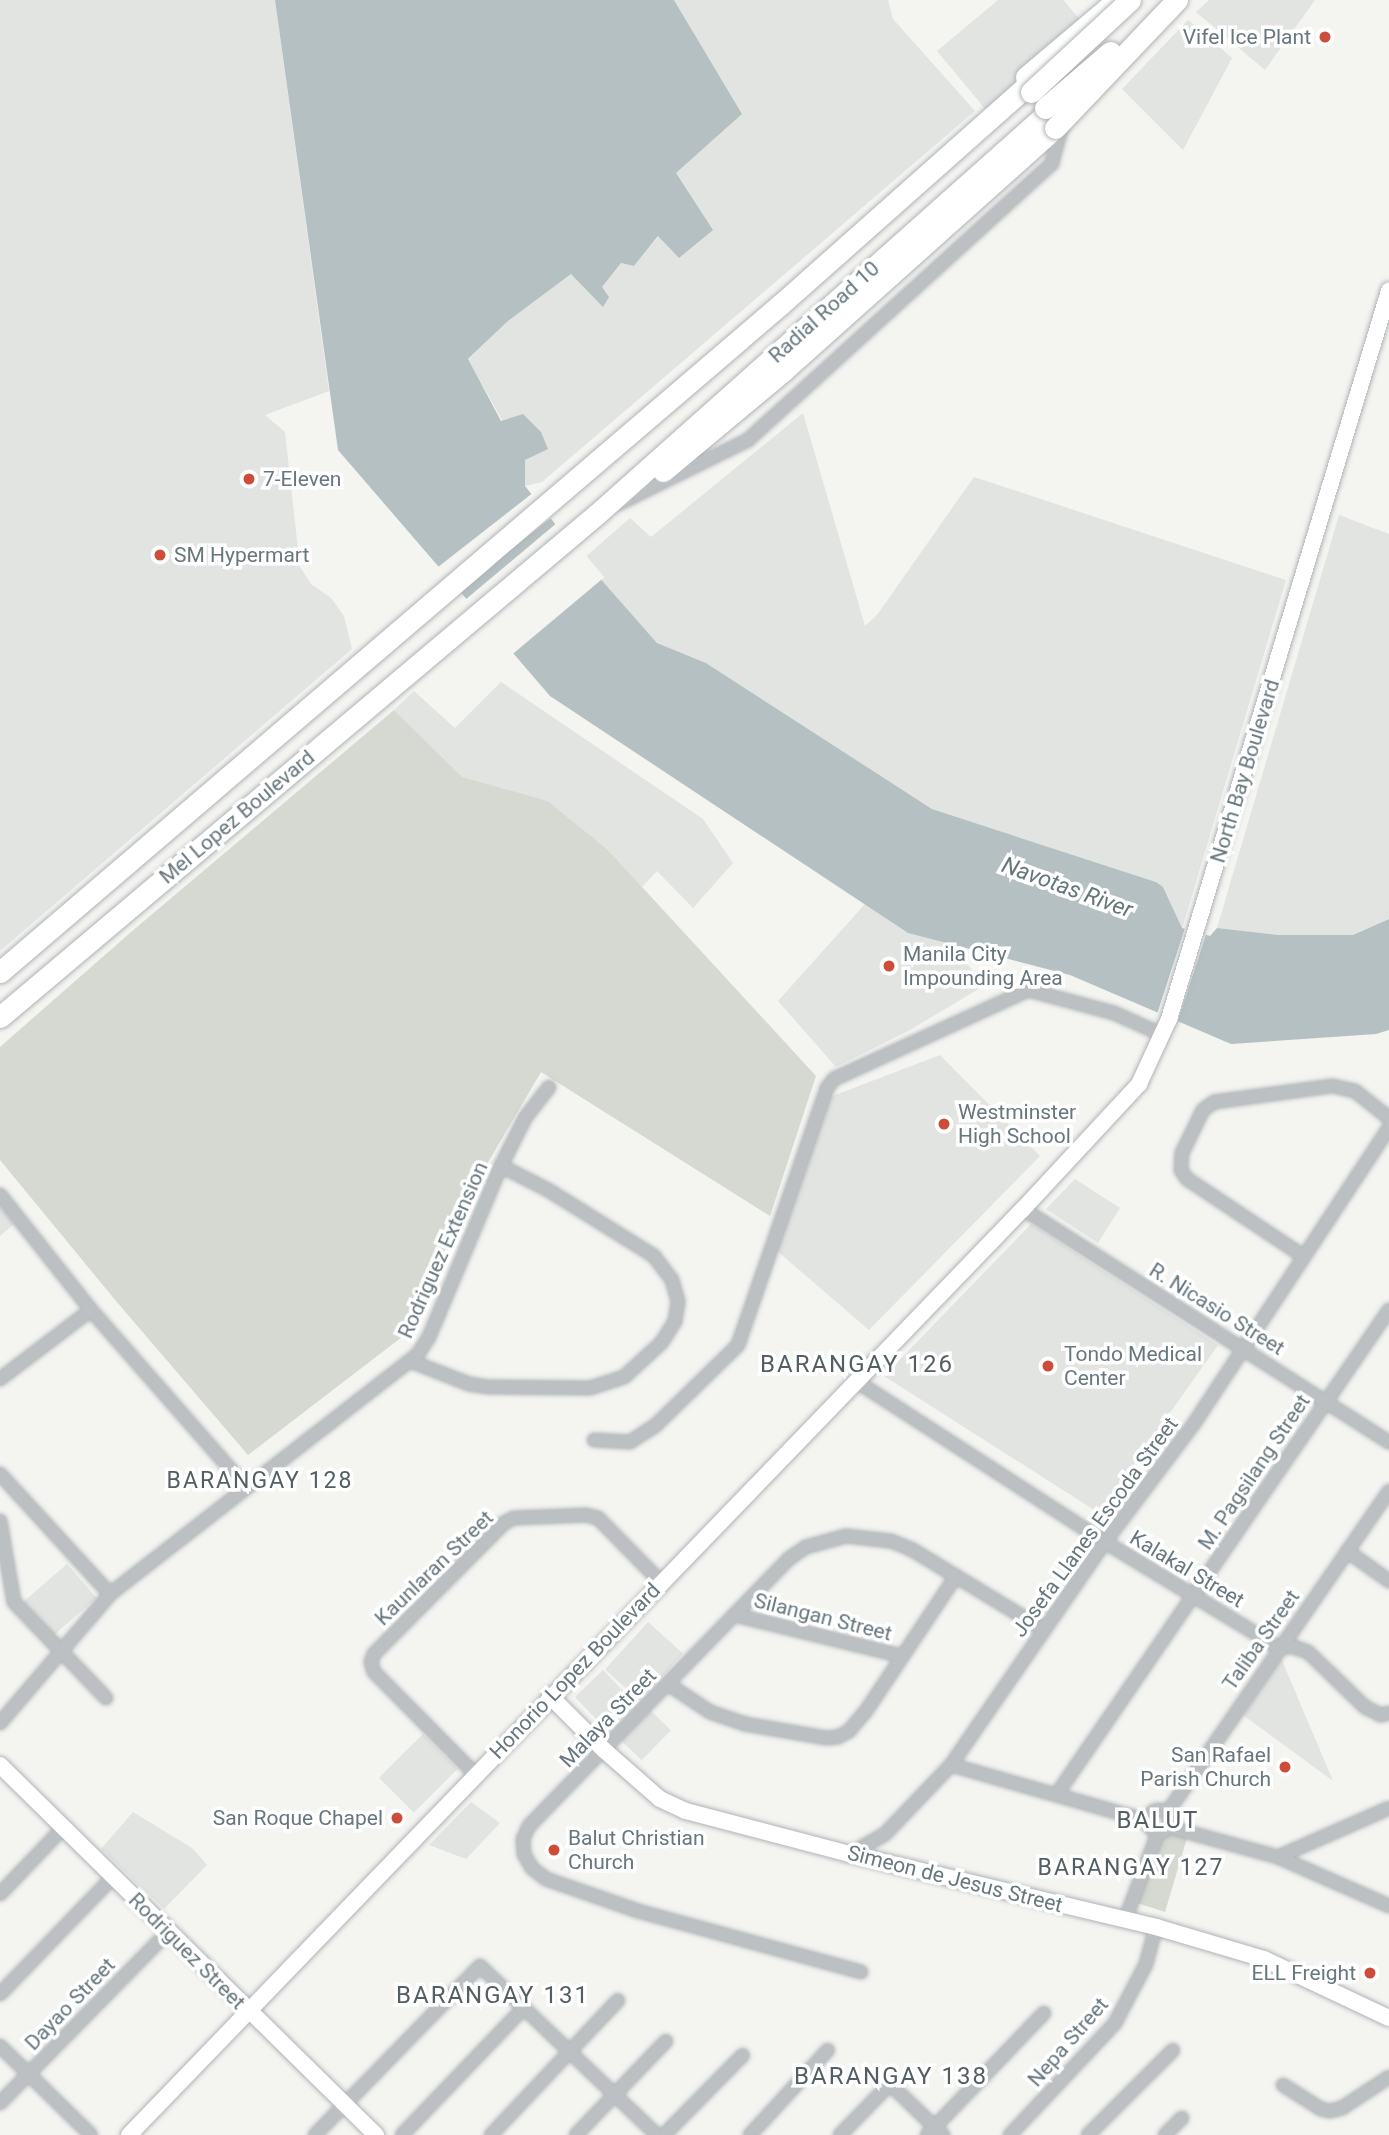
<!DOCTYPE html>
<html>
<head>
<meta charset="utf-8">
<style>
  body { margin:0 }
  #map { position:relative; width:1389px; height:2135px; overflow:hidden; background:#f4f4f1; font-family:Roboto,sans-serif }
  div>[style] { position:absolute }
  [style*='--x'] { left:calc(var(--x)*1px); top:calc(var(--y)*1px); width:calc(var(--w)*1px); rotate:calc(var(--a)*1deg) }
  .built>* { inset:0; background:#e2e4e2; transform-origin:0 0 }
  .green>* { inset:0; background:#d5d9d1 }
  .water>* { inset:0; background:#b4c0c2 }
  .pier>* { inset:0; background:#f4f4f1; transform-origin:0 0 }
  .roads { filter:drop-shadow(0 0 2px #afb4b7) drop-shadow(0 0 2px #afb4b7) }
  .street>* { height:12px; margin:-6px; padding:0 6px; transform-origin:6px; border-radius:6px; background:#bcc0c2 }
  .street>.ring { margin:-6px; padding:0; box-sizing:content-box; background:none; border:12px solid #bcc0c2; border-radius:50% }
  .secondary>* { height:16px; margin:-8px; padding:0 8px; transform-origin:8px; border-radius:8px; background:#fff }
  .highway>* { height:21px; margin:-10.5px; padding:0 10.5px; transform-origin:10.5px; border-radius:10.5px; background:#fff }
  .bridges { filter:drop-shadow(0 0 2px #b0b4b6) drop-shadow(0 0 2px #b0b4b6) }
  .highway-bridge>* { height:21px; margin:-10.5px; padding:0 10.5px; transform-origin:10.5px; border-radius:10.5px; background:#fff }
  .dots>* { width:19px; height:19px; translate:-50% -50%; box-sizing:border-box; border:4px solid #fff; border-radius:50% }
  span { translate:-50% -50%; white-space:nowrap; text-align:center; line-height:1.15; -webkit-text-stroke:7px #fff; paint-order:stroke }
  .poi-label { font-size:21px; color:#67777e }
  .right { translate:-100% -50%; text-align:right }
  .left { translate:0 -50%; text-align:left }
  .street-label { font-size:21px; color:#67777e }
  .water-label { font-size:23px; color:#63777b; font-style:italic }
  .neighbourhood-label { font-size:23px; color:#545f64; letter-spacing:2px }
  .quarter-label { font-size:24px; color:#545f64; letter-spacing:2px }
</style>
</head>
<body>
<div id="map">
  <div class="built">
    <i style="clip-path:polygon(0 0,275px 0,329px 391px,265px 415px,285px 432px,300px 567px,311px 584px,331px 598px,344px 616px,352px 649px,0 951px)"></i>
    <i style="clip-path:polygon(674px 0,888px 0,893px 19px,975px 111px,542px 482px,525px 486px,525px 460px,468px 360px,508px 321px,571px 274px,602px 287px,621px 263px,634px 266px,659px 236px,676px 173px,742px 114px)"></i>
    <i style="clip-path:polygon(998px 0,1063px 0,1085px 25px,987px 111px,937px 51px)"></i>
    <i style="clip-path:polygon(1209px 0,1315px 0,1265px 70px,1196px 12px)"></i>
    <i style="clip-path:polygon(1188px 20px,1232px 58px,1183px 150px,1122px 89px)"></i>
    <i style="clip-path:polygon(803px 413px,865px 626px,877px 615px,974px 477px,1286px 580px,1182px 929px,1163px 887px,1156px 882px,932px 809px,706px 663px,657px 643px,583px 559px,630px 518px,651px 537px)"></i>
    <i style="clip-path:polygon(1339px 515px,1389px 534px,1389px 919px,1353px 935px,1278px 935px,1217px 928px)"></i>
    <i style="clip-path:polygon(501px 682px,703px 819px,733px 863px,693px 908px,657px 871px,642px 887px,608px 850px,548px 801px,462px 778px,394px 710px,414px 691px,455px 728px)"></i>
    <i style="clip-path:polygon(865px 904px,908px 933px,956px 945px,982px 987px,910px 1030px,836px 1067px,778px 1001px)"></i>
    <i style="clip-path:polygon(940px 1055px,1040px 1156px,869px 1330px,776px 1250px,830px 1097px)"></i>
    <i style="clip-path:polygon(1075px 1179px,1120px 1208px,1098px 1243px,1046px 1209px)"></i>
    <i style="clip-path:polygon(0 1207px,14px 1224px,0 1236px)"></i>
    <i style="clip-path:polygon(1031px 1224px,1218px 1345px,1099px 1513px,884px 1376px)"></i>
    <i style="left:67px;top:1564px;width:45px;height:58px;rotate:49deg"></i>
    <i style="left:648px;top:1622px;width:47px;height:64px;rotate:42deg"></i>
    <i style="clip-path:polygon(1281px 1658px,1333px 1781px,1243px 1715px)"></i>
    <i style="left:603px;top:1670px;width:43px;height:39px;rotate:46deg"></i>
    <i style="left:650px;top:1710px;width:29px;height:42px;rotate:44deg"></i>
    <i style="left:423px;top:1734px;width:49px;height:62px;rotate:45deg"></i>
    <i style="clip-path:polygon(471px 1802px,500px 1823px,466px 1859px,429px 1845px)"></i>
    <i style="clip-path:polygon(133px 1812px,192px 1848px,207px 1865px,164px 1909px,101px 1849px)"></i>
  </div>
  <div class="green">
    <i style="clip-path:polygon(394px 710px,462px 777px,548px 801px,608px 850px,816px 1076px,770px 1216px,541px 1072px,480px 1176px,415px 1327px,248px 1455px,116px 1301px,0 1160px,0 1047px,131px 932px)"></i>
    <i style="clip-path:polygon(1174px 1832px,1187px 1838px,1165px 1912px,1137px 1903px,1159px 1837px)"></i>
  </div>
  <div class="water">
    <i style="clip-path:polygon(275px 0,674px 0,742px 114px,676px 173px,713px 230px,679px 258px,658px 236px,634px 266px,621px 263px,602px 287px,609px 297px,603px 307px,571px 274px,508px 321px,468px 359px,501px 421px,523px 414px,541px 432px,548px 449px,525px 460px,525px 486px,583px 559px,657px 643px,706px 663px,932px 809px,1156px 882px,1163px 887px,1182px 928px,1210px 936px,1217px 928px,1278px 935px,1353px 935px,1389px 919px,1389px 1030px,1376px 1034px,1231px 1044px,1070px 975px,908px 933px,550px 696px,338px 450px)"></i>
  </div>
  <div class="pier">
    <i style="left:534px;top:492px;width:31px;height:125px;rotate:52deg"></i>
    <i style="left:558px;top:522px;width:72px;height:123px;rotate:50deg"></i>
    <i style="left:1185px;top:928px;width:22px;height:91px;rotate:18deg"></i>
  </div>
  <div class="roads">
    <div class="street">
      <i style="--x:616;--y:505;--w:147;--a:-26.2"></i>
      <i style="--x:748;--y:440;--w:411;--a:-42.3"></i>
      <i style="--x:1052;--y:163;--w:39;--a:-75"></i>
      <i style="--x:0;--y:1195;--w:147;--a:51.6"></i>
      <i style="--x:91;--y:1310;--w:234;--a:48.8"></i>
      <i style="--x:1023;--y:1209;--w:434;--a:32.5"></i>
      <i style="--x:1303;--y:1256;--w:139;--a:-146.4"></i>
      <i style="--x:1187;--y:1179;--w:11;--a:-124"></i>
      <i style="--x:1181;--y:1170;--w:17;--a:-87"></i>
      <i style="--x:1182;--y:1153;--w:48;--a:-64"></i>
      <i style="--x:1203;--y:1110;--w:14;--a:-36"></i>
      <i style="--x:1214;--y:1102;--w:120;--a:-7.7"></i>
      <i style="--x:1333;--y:1086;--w:23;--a:13"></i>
      <i style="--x:1355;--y:1091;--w:43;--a:38.5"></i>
      <i style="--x:410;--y:1361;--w:63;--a:21.3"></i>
      <i style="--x:469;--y:1384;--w:20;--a:9"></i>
      <i style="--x:489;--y:1387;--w:101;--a:0.6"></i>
      <i style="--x:590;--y:1388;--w:36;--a:-18"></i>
      <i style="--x:624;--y:1377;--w:52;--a:-42.6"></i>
      <i style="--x:662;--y:1342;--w:25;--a:-58"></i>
      <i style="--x:675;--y:1321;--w:20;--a:-81"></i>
      <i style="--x:678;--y:1301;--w:22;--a:-106"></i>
      <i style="--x:672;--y:1280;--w:30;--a:-127"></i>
      <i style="--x:654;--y:1256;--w:125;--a:-148.1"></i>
      <i style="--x:548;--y:1190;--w:53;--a:-152.9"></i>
      <i style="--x:0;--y:1379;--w:114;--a:-37.2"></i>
      <i style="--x:856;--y:1381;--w:297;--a:32.9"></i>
      <i style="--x:1105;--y:1542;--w:202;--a:31.3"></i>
      <i style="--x:1278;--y:1647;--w:16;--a:0"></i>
      <i style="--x:1294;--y:1647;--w:15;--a:20"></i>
      <i style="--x:1308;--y:1652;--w:79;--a:44"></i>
      <i style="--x:1365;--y:1707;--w:18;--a:27"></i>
      <i style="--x:1381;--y:1715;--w:8;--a:-14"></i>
      <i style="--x:594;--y:1440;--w:36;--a:3"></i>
      <i style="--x:630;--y:1442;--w:31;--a:-33"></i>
      <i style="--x:656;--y:1425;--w:115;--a:-44.3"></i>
      <i style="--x:738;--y:1345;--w:272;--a:-70.9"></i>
      <i style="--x:827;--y:1088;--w:11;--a:-52"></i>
      <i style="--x:834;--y:1079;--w:213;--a:-24.6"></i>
      <i style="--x:1028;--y:990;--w:89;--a:15"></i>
      <i style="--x:1114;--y:1013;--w:54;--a:24.2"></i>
      <i style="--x:0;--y:1474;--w:163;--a:47.5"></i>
      <i style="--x:0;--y:1521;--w:82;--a:80.2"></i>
      <i style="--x:14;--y:1602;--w:133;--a:46.2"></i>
      <i style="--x:1347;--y:1551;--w:52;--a:35.5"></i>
      <i style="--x:735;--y:1615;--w:172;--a:13.8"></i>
      <i style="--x:668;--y:1684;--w:50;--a:33.7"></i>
      <i style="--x:710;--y:1712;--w:37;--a:19"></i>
      <i style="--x:745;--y:1724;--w:82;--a:9.8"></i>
      <i style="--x:826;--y:1738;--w:12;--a:-5"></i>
      <i style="--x:838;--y:1737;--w:13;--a:-29"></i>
      <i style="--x:849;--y:1731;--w:26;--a:-50"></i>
      <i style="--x:866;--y:1711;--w:162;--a:-56.3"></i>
      <i style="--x:0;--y:1723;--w:170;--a:-49.5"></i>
      <i style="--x:110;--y:1594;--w:390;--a:-37.9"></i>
      <i style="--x:418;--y:1354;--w:20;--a:-57"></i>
      <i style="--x:429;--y:1337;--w:186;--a:-67.2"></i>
      <i style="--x:501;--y:1166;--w:54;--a:-63.4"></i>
      <i style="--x:525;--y:1118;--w:39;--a:-52"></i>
      <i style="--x:951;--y:1765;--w:204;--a:15.9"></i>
      <i style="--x:475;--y:1774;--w:144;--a:-134.7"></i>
      <i style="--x:374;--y:1672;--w:10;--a:-107"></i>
      <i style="--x:371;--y:1662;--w:9;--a:-69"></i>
      <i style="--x:374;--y:1654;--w:185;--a:-45.2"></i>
      <i style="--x:504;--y:1523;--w:11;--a:-27"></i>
      <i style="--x:514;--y:1518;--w:72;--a:-2.4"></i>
      <i style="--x:586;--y:1515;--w:12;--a:14"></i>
      <i style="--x:598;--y:1518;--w:90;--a:45.5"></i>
      <i style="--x:1057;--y:1794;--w:587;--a:-55.55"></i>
      <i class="ring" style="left:1148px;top:1810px;width:10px;height:10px"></i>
      <i style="--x:1167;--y:1813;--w:391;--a:-55.4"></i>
      <i style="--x:1169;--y:1827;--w:113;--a:15.4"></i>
      <i style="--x:1278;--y:1857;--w:121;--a:23.8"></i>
      <i style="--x:850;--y:1854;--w:40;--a:-29.7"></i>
      <i style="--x:885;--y:1834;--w:95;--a:-46.3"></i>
      <i style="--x:951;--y:1765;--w:271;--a:-55.4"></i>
      <i style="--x:1105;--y:1542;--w:150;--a:-53.1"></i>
      <i style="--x:1195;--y:1422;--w:352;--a:-56.6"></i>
      <i style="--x:1278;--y:1857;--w:121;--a:-23.8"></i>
      <i style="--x:0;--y:1894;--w:91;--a:-46.3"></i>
      <i style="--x:1125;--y:1920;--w:93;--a:-69.2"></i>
      <i style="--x:861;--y:1972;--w:231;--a:-164.7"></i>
      <i style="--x:638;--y:1911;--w:97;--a:-160.8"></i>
      <i style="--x:546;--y:1879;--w:18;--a:-142"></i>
      <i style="--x:532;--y:1868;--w:16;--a:-120"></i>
      <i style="--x:524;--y:1854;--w:15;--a:-94"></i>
      <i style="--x:523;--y:1839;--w:14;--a:-65"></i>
      <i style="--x:529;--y:1826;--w:374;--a:-45.8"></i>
      <i style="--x:790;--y:1558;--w:19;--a:-35"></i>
      <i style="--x:806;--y:1547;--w:41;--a:-15.4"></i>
      <i style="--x:846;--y:1536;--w:45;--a:6.3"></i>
      <i style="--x:891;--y:1541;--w:22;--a:22"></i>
      <i style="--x:911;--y:1549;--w:154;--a:31.2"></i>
      <i style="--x:0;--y:1994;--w:163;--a:-46"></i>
      <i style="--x:0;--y:2046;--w:127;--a:44.4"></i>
      <i style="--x:1283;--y:2085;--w:45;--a:32.3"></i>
      <i style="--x:1321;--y:2109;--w:9;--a:13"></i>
      <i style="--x:1330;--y:2111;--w:12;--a:-14"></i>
      <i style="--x:1342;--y:2108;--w:56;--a:-33.4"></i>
      <i style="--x:0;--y:2103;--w:240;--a:-45.5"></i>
      <i style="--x:315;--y:2135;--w:236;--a:-45.7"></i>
      <i style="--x:480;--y:1966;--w:245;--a:43.7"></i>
      <i style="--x:402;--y:2135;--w:176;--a:-46.2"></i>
      <i style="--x:491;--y:2135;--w:185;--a:-46.7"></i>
      <i style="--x:576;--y:2135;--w:130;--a:-46.2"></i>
      <i style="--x:664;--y:2135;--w:112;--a:-45.4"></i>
      <i style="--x:750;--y:2135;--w:115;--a:-47.5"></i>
      <i style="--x:840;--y:2135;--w:71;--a:-45.6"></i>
      <i style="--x:890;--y:2084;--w:74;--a:43.9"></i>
      <i style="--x:927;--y:2135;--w:169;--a:-46.2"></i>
      <i style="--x:1010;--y:2135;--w:154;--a:-46.8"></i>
      <i style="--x:1115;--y:2023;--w:67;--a:-62.3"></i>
      <i style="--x:1146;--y:1964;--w:38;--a:-75"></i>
      <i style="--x:1088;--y:2135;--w:120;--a:-45"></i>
      <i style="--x:1165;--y:2135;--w:24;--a:-45"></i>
    </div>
    <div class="secondary">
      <i style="--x:550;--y:1696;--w:76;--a:45"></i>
      <i style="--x:604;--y:1750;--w:74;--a:41.2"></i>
      <i style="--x:660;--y:1799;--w:29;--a:25"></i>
      <i style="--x:686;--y:1811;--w:170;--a:14.7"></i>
      <i style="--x:850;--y:1854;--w:315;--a:13.4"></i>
      <i style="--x:1156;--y:1927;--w:113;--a:16.5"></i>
      <i style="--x:1264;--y:1959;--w:138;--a:25.3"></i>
      <i style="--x:0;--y:1765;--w:528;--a:44.54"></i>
      <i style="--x:129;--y:2135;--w:1287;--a:-46.01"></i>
      <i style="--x:1023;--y:1209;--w:171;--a:-47.1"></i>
      <i style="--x:1139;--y:1084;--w:72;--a:-65.2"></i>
      <i style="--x:1169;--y:1019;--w:761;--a:-73.19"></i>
    </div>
    <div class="highway">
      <i style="--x:1026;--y:77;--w:119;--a:-40.2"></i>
      <i style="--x:663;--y:471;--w:156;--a:-39.8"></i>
      <i style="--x:783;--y:371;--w:365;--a:-41.8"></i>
      <i style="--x:0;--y:972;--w:1028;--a:-40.54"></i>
      <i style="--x:781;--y:304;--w:349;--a:-41.6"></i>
      <i style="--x:0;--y:1017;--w:781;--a:-40.12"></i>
      <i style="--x:597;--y:514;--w:624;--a:-41.69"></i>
    </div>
  </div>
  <div class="bridges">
    <div class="highway-bridge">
      <i style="--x:1031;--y:92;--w:135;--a:-42.9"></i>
      <i style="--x:1045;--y:108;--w:86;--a:-40.7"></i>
      <i style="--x:1055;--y:128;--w:177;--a:-46.4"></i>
    </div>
  </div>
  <div class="dots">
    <i style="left:1325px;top:37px;background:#cb4d3a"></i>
    <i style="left:249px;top:479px;background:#cb4d3a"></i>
    <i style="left:160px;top:555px;background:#cb4d3a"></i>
    <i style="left:889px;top:966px;background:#cb4d3a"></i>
    <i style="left:944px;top:1124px;background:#cb4d3a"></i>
    <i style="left:1048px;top:1366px;background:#cb4d3a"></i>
    <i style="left:1285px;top:1767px;background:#cb4d3a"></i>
    <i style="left:397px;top:1818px;background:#cb4d3a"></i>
    <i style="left:554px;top:1850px;background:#cb4d3a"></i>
    <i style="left:1370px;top:1973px;background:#cb4d3a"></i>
  </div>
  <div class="poi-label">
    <span class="right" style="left:1311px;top:37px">Vifel Ice Plant</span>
    <span class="left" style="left:263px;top:479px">7-Eleven</span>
    <span class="left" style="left:174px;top:555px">SM Hypermart</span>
    <span class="left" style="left:903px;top:966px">Manila City<br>Impounding Area</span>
    <span class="left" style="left:958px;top:1124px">Westminster<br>High School</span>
    <span class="left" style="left:1064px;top:1366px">Tondo Medical<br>Center</span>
    <span class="right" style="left:1271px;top:1767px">San Rafael<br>Parish Church</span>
    <span class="right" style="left:383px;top:1818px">San Roque Chapel</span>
    <span class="left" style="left:568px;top:1850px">Balut Christian<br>Church</span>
    <span class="right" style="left:1356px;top:1973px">ELL Freight</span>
  </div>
  <div class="street-label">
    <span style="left:824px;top:312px;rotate:-42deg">Radial Road 10</span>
    <span style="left:1245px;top:771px;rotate:-73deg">North Bay Boulevard</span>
    <span style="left:237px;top:817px;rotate:-40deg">Mel Lopez Boulevard</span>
    <span style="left:443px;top:1250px;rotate:-66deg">Rodriguez Extension</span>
    <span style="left:1217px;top:1309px;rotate:32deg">R. Nicasio Street</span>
    <span style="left:1254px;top:1472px;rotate:-56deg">M. Pagsilang Street</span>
    <span style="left:1095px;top:1527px;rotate:-54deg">Josefa Llanes Escoda Street</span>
    <span style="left:434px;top:1568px;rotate:-44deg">Kaunlaran Street</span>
    <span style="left:1187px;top:1569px;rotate:31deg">Kalakal Street</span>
    <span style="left:823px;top:1617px;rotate:14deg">Silangan Street</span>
    <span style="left:1261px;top:1640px;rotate:-55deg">Taliba Street</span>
    <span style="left:575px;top:1671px;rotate:-46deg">Honorio Lopez Boulevard</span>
    <span style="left:608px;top:1718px;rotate:-46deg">Malaya Street</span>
    <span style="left:955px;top:1879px;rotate:14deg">Simeon de Jesus Street</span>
    <span style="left:187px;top:1951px;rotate:45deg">Rodriguez Street</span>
    <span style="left:70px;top:2004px;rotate:-46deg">Dayao Street</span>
    <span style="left:1068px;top:2042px;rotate:-49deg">Nepa Street</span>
  </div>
  <div class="water-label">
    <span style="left:1067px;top:888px;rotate:20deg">Navotas River</span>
  </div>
  <div class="neighbourhood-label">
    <span style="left:260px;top:1481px">BARANGAY 128</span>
    <span style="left:1131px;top:1868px">BARANGAY 127</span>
  </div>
  <div class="quarter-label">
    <span style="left:857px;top:1365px">BARANGAY 126</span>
    <span style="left:1158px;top:1821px">BALUT</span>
    <span style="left:493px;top:1996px">BARANGAY 131</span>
    <span style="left:891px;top:2077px">BARANGAY 138</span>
  </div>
</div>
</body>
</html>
